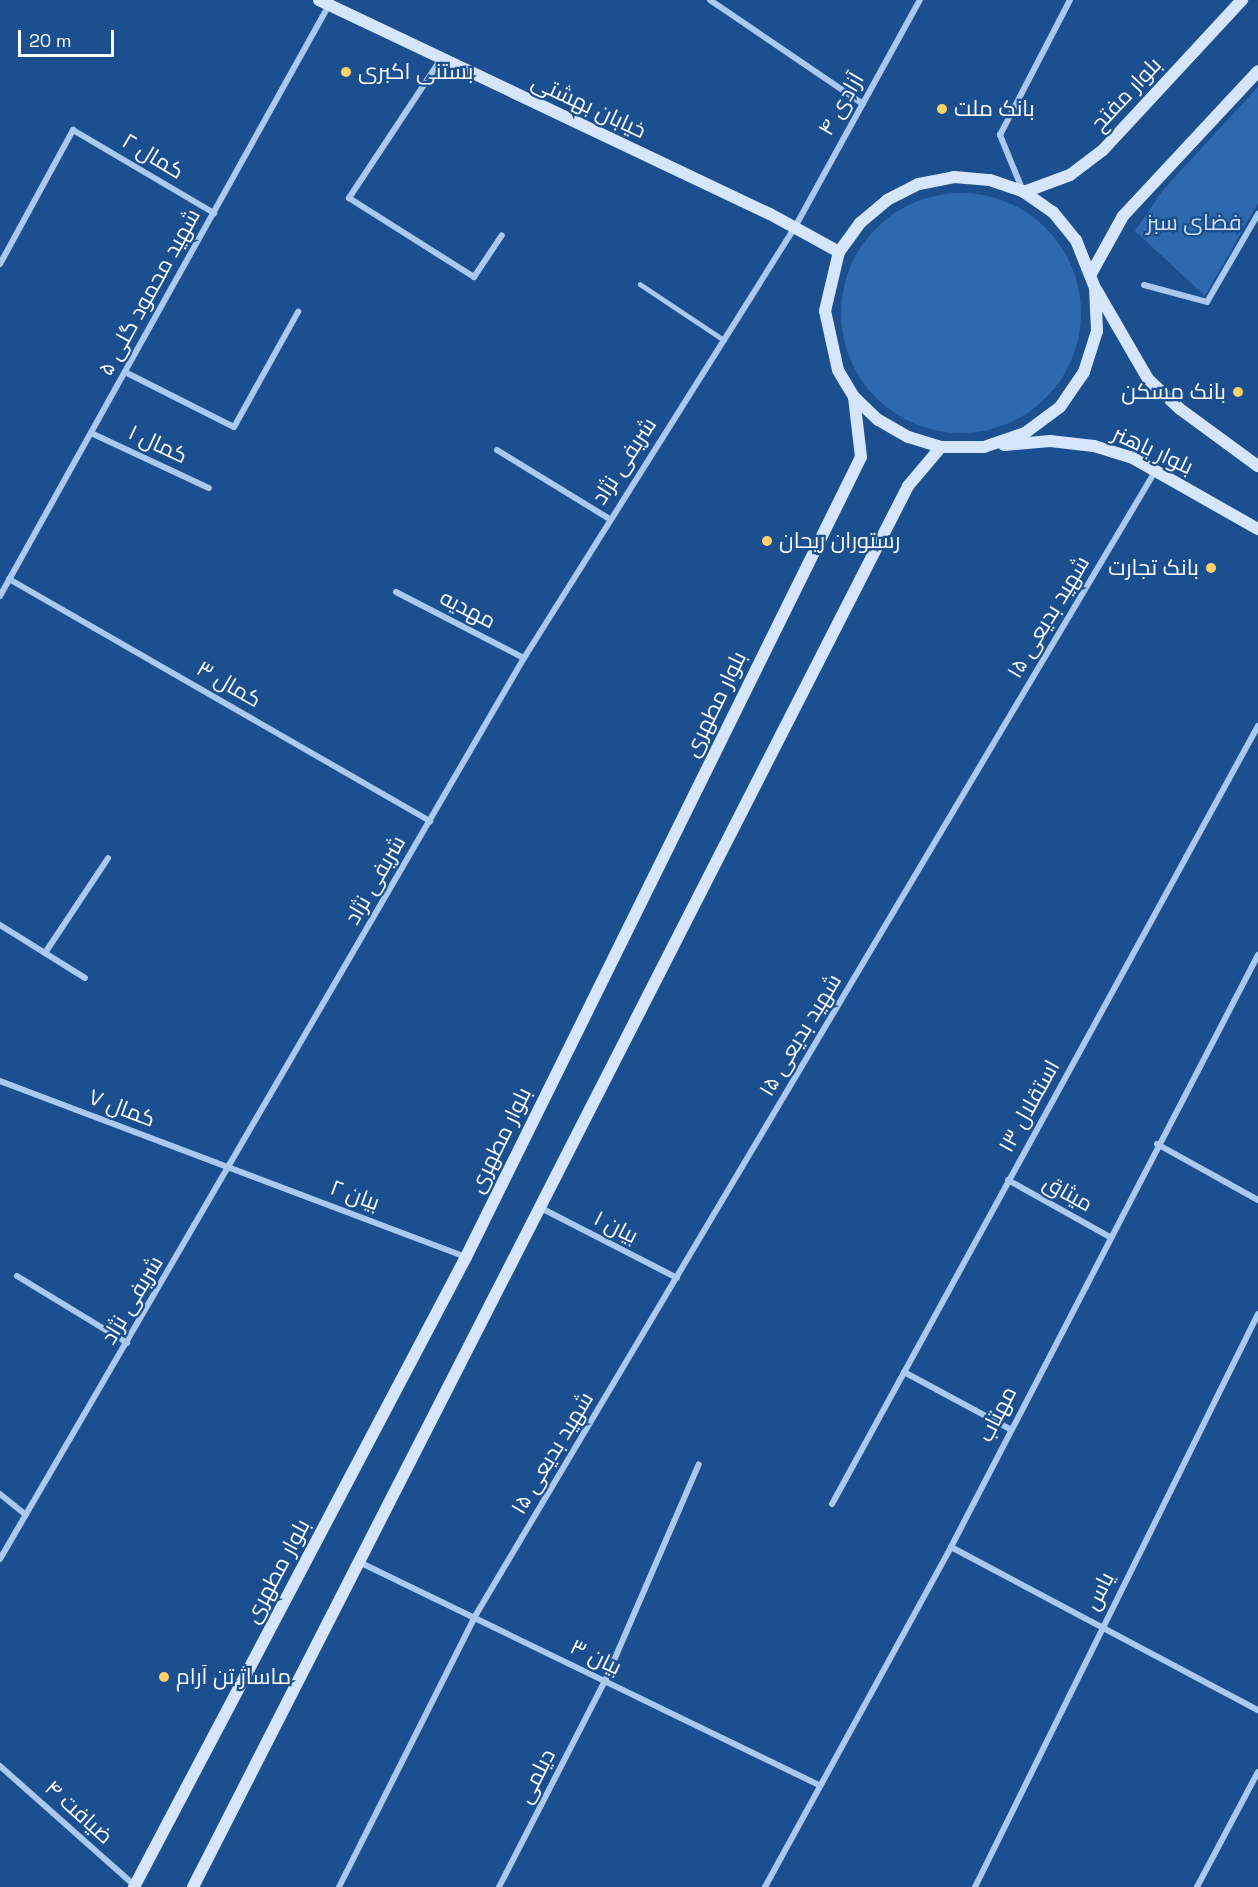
<!DOCTYPE html>
<html>
<head>
<meta charset="utf-8">
<style>
  body { margin:0 }
  #map { position:relative; width:1258px; height:1887px; overflow:hidden; background:#1b4f8f; font-family:"Space Grotesk",Cairo,sans-serif }
  div>[style] { position:absolute }
  [style*='--x'] { left:calc(var(--x)*1px); top:calc(var(--y)*1px); width:calc(var(--w)*1px); rotate:calc(var(--a)*1deg) }
  .green>* { inset:0; background:#2e69ad }
  .round { border-radius:50% }
  .service>* { height:4.5px; margin:-2.25px; padding:0 2.25px; transform-origin:2.25px; border-radius:2.25px; background:#a9c9ee }
  .minor>* { height:6px; margin:-3px; padding:0 3px; transform-origin:3px; border-radius:3px; background:#a9c9ee }
  .secondary>* { height:12px; margin:-6px; padding:0 6px; transform-origin:6px; border-radius:6px; background:#d6e6fa }
  .dots>* { width:16px; height:16px; translate:-50% -50%; box-sizing:border-box; border:3px solid #1b4f8f; border-radius:50% }
  span { translate:-50% -50%; white-space:nowrap; text-align:center; line-height:1.15; -webkit-text-stroke:4.5px #1b4f8f; paint-order:stroke }
  .poi-label { font-size:22px; color:#fff }
  .left { translate:0 -50%; text-align:left }
  .right { translate:-100% -50%; text-align:right }
  .street-label { font-size:22px; color:#fff }
  .park-label { font-size:22px; color:#cfe3fa }
  .scale { position:absolute; left:18px; top:30px; width:96px; height:27px; box-sizing:border-box; border:3px solid #fff; border-top:0; padding-left:8px; font-size:18px; line-height:21px; white-space:nowrap; color:#fff; -webkit-text-stroke:4px #1b4f8f; paint-order:stroke }
</style>
</head>
<body>
<div id="map">
  <div class="green">
    <i style="clip-path:polygon(1258px 87px,1258px 203px,1205px 296px,1135px 231px,1163px 190px)"></i>
    <i class="round" style="left:841px;top:193px;width:240px;height:240px"></i>
  </div>
  <div class="service">
    <i style="--x:640;--y:284;--w:101;--a:33.7"></i>
  </div>
  <div class="minor">
    <i style="--x:710;--y:0;--w:185;--a:34.2"></i>
    <i style="--x:441;--y:59;--w:167;--a:123.5"></i>
    <i style="--x:349;--y:198;--w:148;--a:32.3"></i>
    <i style="--x:474;--y:277;--w:50;--a:-56.3"></i>
    <i style="--x:1023;--y:191;--w:61;--a:-112.3"></i>
    <i style="--x:1000;--y:135;--w:152;--a:-62.6"></i>
    <i style="--x:0;--y:264;--w:153;--a:-61.4"></i>
    <i style="--x:73;--y:130;--w:164;--a:30.5"></i>
    <i style="--x:1144;--y:285;--w:65;--a:15.1"></i>
    <i style="--x:1207;--y:302;--w:102;--a:-59.9"></i>
    <i style="--x:125;--y:372;--w:122;--a:26.8"></i>
    <i style="--x:234;--y:427;--w:132;--a:-60.9"></i>
    <i style="--x:91;--y:433;--w:130;--a:25"></i>
    <i style="--x:497;--y:450;--w:130;--a:31.5"></i>
    <i style="--x:9;--y:579;--w:486;--a:29.9"></i>
    <i style="--x:396;--y:592;--w:144;--a:27.3"></i>
    <i style="--x:0;--y:596;--w:679;--a:-60.9"></i>
    <i style="--x:0;--y:925;--w:100;--a:31.9"></i>
    <i style="--x:45;--y:953;--w:114;--a:-56.4"></i>
    <i style="--x:0;--y:1081;--w:498;--a:20.7"></i>
    <i style="--x:1157;--y:1144;--w:115;--a:29"></i>
    <i style="--x:1008;--y:1180;--w:117;--a:29.2"></i>
    <i style="--x:539;--y:1207;--w:155;--a:27.2"></i>
    <i style="--x:17;--y:1276;--w:129;--a:31.3"></i>
    <i style="--x:904;--y:1372;--w:120;--a:28.3"></i>
    <i style="--x:0;--y:1494;--w:33;--a:39"></i>
    <i style="--x:832;--y:1504;--w:887;--a:-61.3"></i>
    <i style="--x:951;--y:1547;--w:348;--a:28"></i>
    <i style="--x:0;--y:1559;--w:1042;--a:-59.82"></i>
    <i style="--x:524;--y:658;--w:509;--a:-57.84"></i>
    <i style="--x:795;--y:227;--w:259;--a:-61.2"></i>
    <i style="--x:357;--y:1561;--w:513;--a:25.87"></i>
    <i style="--x:0;--y:1766;--w:179;--a:41.6"></i>
    <i style="--x:339;--y:1887;--w:301;--a:-63.3"></i>
    <i style="--x:474;--y:1618;--w:1335;--a:-59.29"></i>
    <i style="--x:499;--y:1887;--w:232;--a:-62.8"></i>
    <i style="--x:605;--y:1681;--w:236;--a:-66.6"></i>
    <i style="--x:765;--y:1887;--w:388;--a:-61.3"></i>
    <i style="--x:951;--y:1547;--w:667;--a:-62.59"></i>
    <i style="--x:975;--y:1887;--w:639;--a:-63.72"></i>
    <i style="--x:1197;--y:1887;--w:130;--a:-62.1"></i>
  </div>
  <div class="secondary">
    <i style="--x:319;--y:0;--w:499;--a:25.4"></i>
    <i style="--x:770;--y:214;--w:79;--a:28.8"></i>
    <i style="--x:1024;--y:192;--w:49;--a:-20.3"></i>
    <i style="--x:1070;--y:175;--w:41;--a:-37.1"></i>
    <i style="--x:1103;--y:150;--w:205;--a:-47.2"></i>
    <i style="--x:1092;--y:272;--w:64;--a:-61"></i>
    <i style="--x:1123;--y:216;--w:198;--a:-47"></i>
    <i style="--x:1097;--y:291;--w:102;--a:59.9"></i>
    <i style="--x:1148;--y:379;--w:44;--a:43.2"></i>
    <i style="--x:1180;--y:409;--w:97;--a:36.2"></i>
    <i style="--x:1004;--y:445;--w:46;--a:-5"></i>
    <i style="--x:1050;--y:441;--w:44;--a:6.5"></i>
    <i style="--x:1094;--y:446;--w:39;--a:17"></i>
    <i style="--x:1131;--y:457;--w:146;--a:29.6"></i>
    <i style="--x:134;--y:1887;--w:712;--a:-62.21"></i>
    <i style="--x:466;--y:1257;--w:892;--a:-63.72"></i>
    <i style="--x:861;--y:457;--w:60;--a:-96.7"></i>
    <i style="--x:854;--y:397;--w:31;--a:-121"></i>
    <i style="--x:838;--y:370;--w:60;--a:-102.4"></i>
    <i style="--x:825;--y:311;--w:61;--a:-76.7"></i>
    <i style="--x:839;--y:252;--w:36;--a:-54"></i>
    <i style="--x:860;--y:223;--w:35;--a:-40"></i>
    <i style="--x:887;--y:200;--w:36;--a:-27"></i>
    <i style="--x:919;--y:184;--w:36;--a:-11"></i>
    <i style="--x:954;--y:177;--w:36;--a:5"></i>
    <i style="--x:990;--y:180;--w:36;--a:19"></i>
    <i style="--x:1024;--y:192;--w:35;--a:35"></i>
    <i style="--x:1053;--y:212;--w:36;--a:51"></i>
    <i style="--x:1076;--y:240;--w:52;--a:68.4"></i>
    <i style="--x:1095;--y:288;--w:43;--a:87.3"></i>
    <i style="--x:1097;--y:331;--w:43;--a:107.6"></i>
    <i style="--x:1084;--y:372;--w:42;--a:124.4"></i>
    <i style="--x:1060;--y:407;--w:44;--a:143.4"></i>
    <i style="--x:1025;--y:433;--w:43;--a:161.1"></i>
    <i style="--x:984;--y:447;--w:43;--a:180"></i>
    <i style="--x:941;--y:447;--w:34;--a:-163"></i>
    <i style="--x:908;--y:437;--w:34;--a:-150"></i>
    <i style="--x:878;--y:420;--w:33;--a:-136"></i>
    <i style="--x:193;--y:1887;--w:1573;--a:-62.96"></i>
    <i style="--x:908;--y:486;--w:51;--a:-49.8"></i>
  </div>
  <div class="dots">
    <i style="left:346px;top:72px;background:#ffd166"></i>
    <i style="left:942px;top:109px;background:#ffd166"></i>
    <i style="left:1238px;top:392px;background:#ffd166"></i>
    <i style="left:767px;top:541px;background:#ffd166"></i>
    <i style="left:1211px;top:568px;background:#ffd166"></i>
    <i style="left:164px;top:1677px;background:#ffd166"></i>
  </div>
  <div class="poi-label">
    <span class="left" style="left:358px;top:72px">بستنی اکبری</span>
    <span class="left" style="left:954px;top:109px">بانک ملت</span>
    <span class="right" style="left:1226px;top:392px">بانک مسکن</span>
    <span class="left" style="left:779px;top:541px">رستوران ریحان</span>
    <span class="right" style="left:1199px;top:568px">بانک تجارت</span>
    <span class="left" style="left:176px;top:1677px">ماساژ تن آرام</span>
  </div>
  <div class="street-label">
    <span style="left:1126px;top:94px;rotate:-47deg">بلوار مفتح</span>
    <span style="left:841px;top:104px;rotate:-60deg">آزادی ۴</span>
    <span style="left:589px;top:106px;rotate:25deg">خیابان بهشتی</span>
    <span style="left:153px;top:156px;rotate:31deg">کمال ۲</span>
    <span style="left:149px;top:292px;rotate:-61deg">شهید محمود گلی ۵</span>
    <span style="left:158px;top:444px;rotate:25deg">کمال ۱</span>
    <span style="left:1153px;top:450px;rotate:25deg">بلوار باهنر</span>
    <span style="left:624px;top:461px;rotate:-57deg">شریفی نژاد</span>
    <span style="left:468px;top:609px;rotate:27deg">مهدیه</span>
    <span style="left:1048px;top:617px;rotate:-59deg">شهید بدیعی ۱۵</span>
    <span style="left:229px;top:684px;rotate:30deg">کمال ۳</span>
    <span style="left:715px;top:704px;rotate:-64deg">بلوار مطهری</span>
    <span style="left:375px;top:880px;rotate:-60deg">شریفی نژاد</span>
    <span style="left:800px;top:1035px;rotate:-59deg">شهید بدیعی ۱۵</span>
    <span style="left:1029px;top:1106px;rotate:-61deg">استقلال ۱۳</span>
    <span style="left:122px;top:1108px;rotate:21deg">کمال ۷</span>
    <span style="left:500px;top:1140px;rotate:-64deg">بلوار مطهری</span>
    <span style="left:1068px;top:1193px;rotate:29deg">میثاق</span>
    <span style="left:355px;top:1195px;rotate:20deg">بیان ۲</span>
    <span style="left:616px;top:1227px;rotate:27deg">بیان ۱</span>
    <span style="left:132px;top:1300px;rotate:-59deg">شریفی نژاد</span>
    <span style="left:997px;top:1414px;rotate:-63deg">مهتاب</span>
    <span style="left:552px;top:1453px;rotate:-59deg">شهید بدیعی ۱۵</span>
    <span style="left:277px;top:1571px;rotate:-62deg">بلوار مطهری</span>
    <span style="left:1099px;top:1591px;rotate:-63deg">یاس</span>
    <span style="left:596px;top:1657px;rotate:26deg">بیان ۳</span>
    <span style="left:536px;top:1776px;rotate:-63deg">دیلمی</span>
    <span style="left:79px;top:1812px;rotate:42deg">ضیافت ۴</span>
  </div>
  <div class="park-label">
    <span style="left:1194px;top:223px">فضای سبز</span>
  </div>
  <div class="scale">20 m</div>
</div>
</body>
</html>
